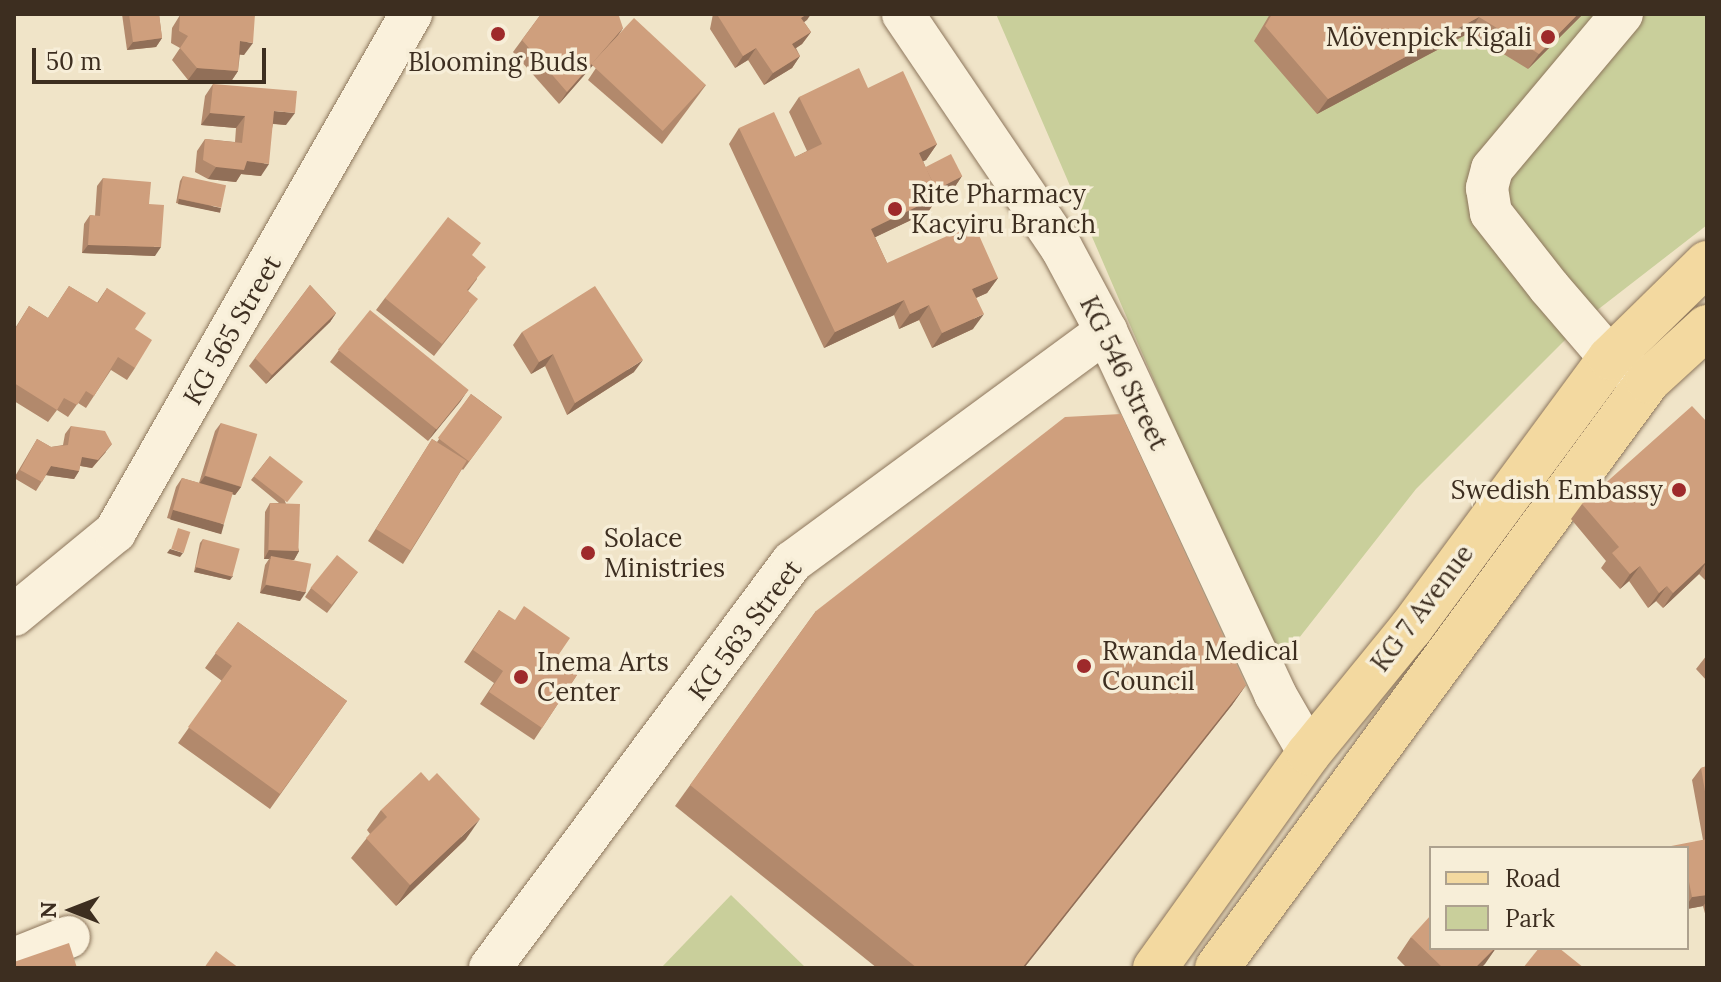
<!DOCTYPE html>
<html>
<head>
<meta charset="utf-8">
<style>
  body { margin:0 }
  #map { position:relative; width:1721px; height:982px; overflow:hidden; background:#f0e4c8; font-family:Lora,serif }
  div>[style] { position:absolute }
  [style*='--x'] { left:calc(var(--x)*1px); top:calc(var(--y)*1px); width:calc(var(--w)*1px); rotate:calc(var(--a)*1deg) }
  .green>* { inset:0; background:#c9cf9b }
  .roads { filter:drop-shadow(0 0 2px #8d765c) drop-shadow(0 0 2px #8d765c) }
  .minor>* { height:42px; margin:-21px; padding:0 21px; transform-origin:21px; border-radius:21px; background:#faf1dc }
  .major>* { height:44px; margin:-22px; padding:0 22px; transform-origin:22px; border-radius:22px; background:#f3d9a0 }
  .wall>* { inset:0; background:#b2896c }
  .shaded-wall>* { inset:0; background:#916f58; transform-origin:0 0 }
  .building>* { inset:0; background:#cf9f7d; transform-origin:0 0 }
  .dots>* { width:22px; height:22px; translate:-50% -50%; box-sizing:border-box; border:4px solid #f7eed8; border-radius:50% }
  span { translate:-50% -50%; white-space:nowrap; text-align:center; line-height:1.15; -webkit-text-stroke:7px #f7eed8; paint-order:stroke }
  .poi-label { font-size:26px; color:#3d2e20 }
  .right { translate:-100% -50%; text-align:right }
  .left { translate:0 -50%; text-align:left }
  .street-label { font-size:26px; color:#3d2e20 }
  .frame { position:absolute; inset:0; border:16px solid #3d2e20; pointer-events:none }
  .legend { position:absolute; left:1429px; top:846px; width:260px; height:104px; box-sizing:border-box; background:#f7eed8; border:2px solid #ada18e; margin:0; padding:10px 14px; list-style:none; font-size:24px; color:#3d2e20 }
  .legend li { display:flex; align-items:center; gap:16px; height:40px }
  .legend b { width:40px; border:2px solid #ada18e }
  .north { position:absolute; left:32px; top:870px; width:80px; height:80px; -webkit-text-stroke:6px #f7eed8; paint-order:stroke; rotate:270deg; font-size:22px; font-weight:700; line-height:32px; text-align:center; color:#3d2e20 }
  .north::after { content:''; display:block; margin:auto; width:28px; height:36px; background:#3d2e20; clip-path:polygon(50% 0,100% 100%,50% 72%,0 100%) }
  .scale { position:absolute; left:32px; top:48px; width:234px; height:36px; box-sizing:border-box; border:4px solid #3d2e20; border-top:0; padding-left:10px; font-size:24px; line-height:28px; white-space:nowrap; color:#3d2e20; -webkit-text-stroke:6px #f7eed8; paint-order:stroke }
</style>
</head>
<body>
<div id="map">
  <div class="green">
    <i style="clip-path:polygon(996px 14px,1707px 14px,1707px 225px,1587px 318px,1416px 489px,1277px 666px)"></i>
    <i style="clip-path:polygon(731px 895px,806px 968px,661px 968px)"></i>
  </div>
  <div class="roads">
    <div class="minor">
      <i style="--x:903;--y:14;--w:282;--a:55.9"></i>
      <i style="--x:1061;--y:247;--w:95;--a:61.8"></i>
      <i style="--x:1106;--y:331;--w:400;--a:65"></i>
      <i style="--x:1275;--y:694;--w:68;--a:60"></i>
      <i style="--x:1622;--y:14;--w:202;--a:130"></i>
      <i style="--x:1492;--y:169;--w:20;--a:105"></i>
      <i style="--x:1487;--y:188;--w:25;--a:81"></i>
      <i style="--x:1491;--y:213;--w:94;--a:51.9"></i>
      <i style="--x:1549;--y:287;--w:94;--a:49.3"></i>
      <i style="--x:1610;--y:358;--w:36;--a:32"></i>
      <i style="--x:14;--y:615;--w:131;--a:-39.4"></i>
      <i style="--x:115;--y:532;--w:597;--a:-60.26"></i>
      <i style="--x:14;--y:959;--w:59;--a:-21.8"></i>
      <i style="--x:490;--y:968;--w:506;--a:-53.36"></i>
      <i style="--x:792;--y:562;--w:390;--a:-36.3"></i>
    </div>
    <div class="major">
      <i style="--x:1155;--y:968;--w:264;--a:-54.4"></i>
      <i style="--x:1309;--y:753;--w:161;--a:-50.8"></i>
      <i style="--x:1411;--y:628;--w:335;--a:-53.6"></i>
      <i style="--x:1610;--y:358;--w:136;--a:-44.4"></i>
      <i style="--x:1217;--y:968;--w:728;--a:-53.71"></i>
      <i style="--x:1648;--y:381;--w:80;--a:-42.5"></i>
    </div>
  </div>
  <div class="wall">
    <i style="clip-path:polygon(122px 14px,159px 14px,162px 38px,156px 47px,127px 50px)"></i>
    <i style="clip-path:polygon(183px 14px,255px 14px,244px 55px,240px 54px,238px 71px,230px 83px,188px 80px,172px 60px,180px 48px,171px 43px,172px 28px,180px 15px,183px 16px)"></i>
    <i style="clip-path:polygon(541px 14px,623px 28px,615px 40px,559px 104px,513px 52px)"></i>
    <i style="clip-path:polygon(713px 14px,811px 14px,804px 22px,811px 32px,802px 44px,796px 48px,800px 56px,792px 68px,764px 85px,748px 60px,735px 68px,710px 29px)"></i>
    <i style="clip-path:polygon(1270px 14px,1583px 14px,1528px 69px,1469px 33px,1317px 114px,1254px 41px)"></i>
    <i style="clip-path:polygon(596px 68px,706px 85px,662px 144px,588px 80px)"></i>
    <i style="clip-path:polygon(213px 84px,286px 125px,273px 124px,261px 176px,241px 174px,236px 182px,208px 179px,195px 172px,197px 151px,205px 139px,235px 142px,236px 128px,201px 125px,205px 96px)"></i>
    <i style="clip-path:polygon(868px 88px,937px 144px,926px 160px,923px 161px,926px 168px,962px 176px,954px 188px,939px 196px,928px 212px,875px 237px,887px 263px,998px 278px,987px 293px,976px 298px,973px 329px,932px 348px,919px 320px,899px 329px,894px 315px,824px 348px,729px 144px,739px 128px,795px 157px,807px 151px,789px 112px,799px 97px)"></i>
    <i style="clip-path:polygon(183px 176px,218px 212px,176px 203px,180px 181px)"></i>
    <i style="clip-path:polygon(103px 178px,149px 204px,155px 256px,82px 253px,84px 224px,90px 215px,95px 216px,97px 186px)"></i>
    <i style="clip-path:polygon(472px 256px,477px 279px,468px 291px,469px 311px,434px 356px,376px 310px,385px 298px)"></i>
    <i style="clip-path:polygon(310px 285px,336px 313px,330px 322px,266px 384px,249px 366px)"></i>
    <i style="clip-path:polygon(69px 286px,97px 303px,107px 288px,135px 329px,135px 368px,127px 380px,111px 370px,86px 408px,78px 403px,68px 417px,57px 410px,48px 422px,14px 401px,14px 330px,29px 306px,48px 318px)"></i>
    <i style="clip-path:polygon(522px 332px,634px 372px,567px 415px,545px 366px,531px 374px,513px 345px)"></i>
    <i style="clip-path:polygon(339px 350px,468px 390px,428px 441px,330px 362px)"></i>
    <i style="clip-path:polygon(471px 394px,502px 417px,463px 470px,462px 469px,403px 564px,368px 541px,432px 439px,437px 442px)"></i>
    <i style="clip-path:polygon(1707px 422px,1707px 582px,1699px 574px,1663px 608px,1656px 601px,1648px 608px,1629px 581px,1620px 589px,1601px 568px,1606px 561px,1571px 519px,1582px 504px)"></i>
    <i style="clip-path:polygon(221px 423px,241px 487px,235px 495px,232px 494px,218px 533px,167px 518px,176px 487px,182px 478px,199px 483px,215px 431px)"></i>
    <i style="clip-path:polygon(71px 426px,106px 452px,92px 468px,80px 466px,79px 471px,74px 479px,46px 475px,36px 491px,14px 478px,37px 439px,51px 447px,63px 445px,65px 434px)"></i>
    <i style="clip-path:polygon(270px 456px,286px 504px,299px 551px,294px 560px,287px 559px,300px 601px,260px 593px,265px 565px,269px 559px,264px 559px,265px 512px,270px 503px,279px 503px,251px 480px)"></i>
    <i style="clip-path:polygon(203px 539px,230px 580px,194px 572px,200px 543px)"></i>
    <i style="clip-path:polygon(358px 572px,327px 613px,305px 597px,311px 588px)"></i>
    <i style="clip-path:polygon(499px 610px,555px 660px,577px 675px,534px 740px,480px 704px,494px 683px,464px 662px)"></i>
    <i style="clip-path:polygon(816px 611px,1246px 685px,1232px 705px,1024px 968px,877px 968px,675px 806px)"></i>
    <i style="clip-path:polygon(238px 622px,347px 701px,270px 809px,178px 743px,222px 681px,205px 668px)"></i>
    <i style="clip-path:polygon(1707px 655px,1707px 681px,1696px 669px)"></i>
    <i style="clip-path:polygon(1707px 766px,1707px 921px,1703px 906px,1687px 909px,1687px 848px,1703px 840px,1692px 780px,1701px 768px)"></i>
    <i style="clip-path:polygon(381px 810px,466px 839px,396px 906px,351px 858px,370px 834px,367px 830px)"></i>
    <i style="clip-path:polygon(1411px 937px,1431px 948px,1496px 948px,1481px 968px,1407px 968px,1397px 958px)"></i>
  </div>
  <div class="shaded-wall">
    <i style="clip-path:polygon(807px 14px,811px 14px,807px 20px,793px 30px,801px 18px)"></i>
    <i style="clip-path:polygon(1578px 14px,1583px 14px,1528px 69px,1539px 54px)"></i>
    <i style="clip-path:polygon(1479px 17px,1469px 33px,1317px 114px,1328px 99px)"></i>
    <i style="clip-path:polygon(623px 28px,615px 40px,559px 104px,567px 92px)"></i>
    <i style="clip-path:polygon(811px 32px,802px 44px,784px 56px,792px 44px)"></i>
    <i style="clip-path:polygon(162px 38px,156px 47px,127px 50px,133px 42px)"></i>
    <i style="clip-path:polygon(240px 41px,253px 43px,244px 55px,232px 54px)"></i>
    <i style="clip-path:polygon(756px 48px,748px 60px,735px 68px,743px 56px)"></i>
    <i style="clip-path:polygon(800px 56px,792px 68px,764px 85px,773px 73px)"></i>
    <i style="clip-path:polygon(197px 68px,238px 71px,230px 83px,188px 80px)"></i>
    <i style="clip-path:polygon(274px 111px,295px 113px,286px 125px,266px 123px)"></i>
    <i style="clip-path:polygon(210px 113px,245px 116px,236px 128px,201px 125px)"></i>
    <i style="clip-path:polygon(937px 144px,926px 160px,908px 169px,919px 153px)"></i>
    <i style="clip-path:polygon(247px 161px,269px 164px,261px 176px,241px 174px,236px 182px,208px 179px,216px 167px)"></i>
    <i style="clip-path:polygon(962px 176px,954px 188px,926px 203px,939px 196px,928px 212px,861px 244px,871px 229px,933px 191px)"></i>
    <i style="left:179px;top:199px;width:43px;height:5px;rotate:12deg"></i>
    <i style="clip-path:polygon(88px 245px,161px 247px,155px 256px,82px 253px)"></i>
    <i style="clip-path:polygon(998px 278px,987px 293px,962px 304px,972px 289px)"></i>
    <i style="clip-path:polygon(904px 300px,894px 315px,824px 348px,835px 332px)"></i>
    <i style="clip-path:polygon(929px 305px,919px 320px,899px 329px,910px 314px)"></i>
    <i style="clip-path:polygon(336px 313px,330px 322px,266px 384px,272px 375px)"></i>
    <i style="clip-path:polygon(984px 314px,973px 329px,932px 348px,942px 333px)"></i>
    <i style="clip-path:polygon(553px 354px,545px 366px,531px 374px,539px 362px)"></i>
    <i style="clip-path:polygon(643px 360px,634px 372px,567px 415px,575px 403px)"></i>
    <i style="clip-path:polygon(468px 390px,460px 402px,428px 441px,436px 429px)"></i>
    <i style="clip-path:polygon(112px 444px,92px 468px,76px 465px,82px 457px)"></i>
    <i style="clip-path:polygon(51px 466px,79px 471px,74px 479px,45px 475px)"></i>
    <i style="clip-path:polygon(205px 476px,241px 487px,235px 495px,199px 484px)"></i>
    <i style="left:173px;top:510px;width:53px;height:10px;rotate:16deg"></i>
    <i style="clip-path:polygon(170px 549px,183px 553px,180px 557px,167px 553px)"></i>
    <i style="clip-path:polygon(269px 550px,299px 551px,294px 560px,270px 559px,271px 556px,269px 559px,264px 559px)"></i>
    <i style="clip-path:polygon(1707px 561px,1699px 574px,1663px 608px,1673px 593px)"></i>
    <i style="clip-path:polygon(1640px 566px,1629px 581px,1620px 589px,1630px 574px)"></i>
    <i style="clip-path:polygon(197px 567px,233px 576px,230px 580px,194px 572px)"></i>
    <i style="clip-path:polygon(266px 585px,306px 592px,300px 601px,260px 593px)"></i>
    <i style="clip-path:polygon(1667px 586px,1656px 601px,1648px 608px,1659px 593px)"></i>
    <i style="clip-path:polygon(1246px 685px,1232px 705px,1024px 968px,1022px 968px)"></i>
    <i style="clip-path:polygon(480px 819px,466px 839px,396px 906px,410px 885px)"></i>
    <i style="clip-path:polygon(1707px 895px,1707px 901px,1703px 906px,1687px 909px,1687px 905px,1692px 897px)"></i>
    <i style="clip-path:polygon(1495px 948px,1496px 948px,1485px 964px,1481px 968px,1475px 968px)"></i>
  </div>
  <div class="building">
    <i style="clip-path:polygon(129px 14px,159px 14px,162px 38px,133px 42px)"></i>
    <i style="clip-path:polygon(191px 14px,255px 14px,253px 43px,240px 41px,238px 71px,197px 68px,180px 48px,188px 36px,179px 31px,180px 15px,191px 16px)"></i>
    <i style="clip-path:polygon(541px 14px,621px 14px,619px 16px,623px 28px,567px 92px,522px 40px)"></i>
    <i style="clip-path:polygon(719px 14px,807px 14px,801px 18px,811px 32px,792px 44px,800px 56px,773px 73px,756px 48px,743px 56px,718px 16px)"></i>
    <i style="clip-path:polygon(1272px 14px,1578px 14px,1539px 54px,1479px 17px,1328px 99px,1265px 26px)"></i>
    <i style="left:634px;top:18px;width:98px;height:63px;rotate:43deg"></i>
    <i style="clip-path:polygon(859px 68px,868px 88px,903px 71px,937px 144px,919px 153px,939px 196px,871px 229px,887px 263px,974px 224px,998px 278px,972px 289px,984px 314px,942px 333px,929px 305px,910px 314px,904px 300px,835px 332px,739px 128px,774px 112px,795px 157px,822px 144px,799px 97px)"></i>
    <i style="clip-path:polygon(213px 84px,297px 91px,295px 113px,274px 111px,269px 164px,247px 161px,244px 170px,216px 167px,203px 160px,205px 139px,242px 143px,245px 116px,210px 113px)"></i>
    <i style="left:951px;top:154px;width:25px;height:29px;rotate:63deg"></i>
    <i style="left:183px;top:176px;width:44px;height:23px;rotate:12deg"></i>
    <i style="clip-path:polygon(103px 178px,151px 182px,149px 204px,164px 205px,161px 247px,88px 245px,90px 215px,100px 216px)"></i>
    <i style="clip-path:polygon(448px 217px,481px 243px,472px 255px,486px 267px,467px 290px,478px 299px,442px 344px,385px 298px)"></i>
    <i style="clip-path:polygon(310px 285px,336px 313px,272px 375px,255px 358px)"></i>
    <i style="clip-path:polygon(69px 286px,98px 303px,107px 288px,146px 313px,135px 329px,152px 340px,135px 368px,118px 357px,94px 396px,86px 391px,77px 405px,64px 398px,57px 410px,14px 383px,14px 331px,29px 306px,48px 318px)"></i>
    <i style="clip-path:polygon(595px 286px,643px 360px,575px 403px,553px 354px,539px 362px,522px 332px)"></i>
    <i style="left:370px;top:310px;width:127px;height:51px;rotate:39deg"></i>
    <i style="left:471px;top:394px;width:39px;height:55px;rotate:37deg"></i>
    <i style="clip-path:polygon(1692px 406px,1707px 422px,1707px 561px,1673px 593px,1667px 586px,1659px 593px,1640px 566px,1630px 574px,1612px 553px,1619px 547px,1582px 504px)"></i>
    <i style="clip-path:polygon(1121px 414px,1246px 685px,1022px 968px,917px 968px,690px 785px,816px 611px,1065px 417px)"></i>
    <i style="left:221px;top:423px;width:38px;height:55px;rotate:17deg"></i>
    <i style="clip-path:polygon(71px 426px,105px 431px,112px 444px,98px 460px,82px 457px,79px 471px,51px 466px,42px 482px,20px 470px,37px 439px,51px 447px,68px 445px)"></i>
    <i style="left:432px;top:439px;width:41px;height:106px;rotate:32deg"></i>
    <i style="left:270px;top:456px;width:42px;height:26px;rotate:38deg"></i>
    <i style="left:182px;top:478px;width:53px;height:33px;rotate:16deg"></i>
    <i style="left:270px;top:503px;width:30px;height:47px;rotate:2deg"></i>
    <i style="left:178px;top:528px;width:13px;height:22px;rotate:18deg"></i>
    <i style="left:203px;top:539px;width:38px;height:29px;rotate:15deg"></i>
    <i style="left:337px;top:555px;width:27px;height:42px;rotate:39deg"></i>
    <i style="left:271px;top:556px;width:41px;height:29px;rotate:11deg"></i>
    <i style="clip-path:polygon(524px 606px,570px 638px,555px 660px,577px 675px,542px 728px,489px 692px,503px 671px,473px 650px,499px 610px,515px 620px)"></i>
    <i style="clip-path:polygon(238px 622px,347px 701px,280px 794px,188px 727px,232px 666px,215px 653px)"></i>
    <i style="clip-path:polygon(1707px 766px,1707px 803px,1701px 768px)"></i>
    <i style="clip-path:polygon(421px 772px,429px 781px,437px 773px,480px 819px,410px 885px,366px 838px,387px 817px,381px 810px)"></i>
    <i style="clip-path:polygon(1707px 839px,1707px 895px,1692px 897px,1689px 882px,1687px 883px,1687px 848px,1661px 848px)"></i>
    <i style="clip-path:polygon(1431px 915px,1431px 948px,1495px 948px,1475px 968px,1443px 968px,1411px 937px)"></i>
    <i style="clip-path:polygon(69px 943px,77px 968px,14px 968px,14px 962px)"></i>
    <i style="clip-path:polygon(1539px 948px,1559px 948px,1584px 968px,1523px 968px)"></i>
    <i style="clip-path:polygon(216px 951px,239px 968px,204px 968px)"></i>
  </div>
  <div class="dots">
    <i style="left:498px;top:34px;background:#9e2a2b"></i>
    <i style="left:1548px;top:37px;background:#9e2a2b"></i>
    <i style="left:895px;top:209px;background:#9e2a2b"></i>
    <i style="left:1679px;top:490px;background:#9e2a2b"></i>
    <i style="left:588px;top:553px;background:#9e2a2b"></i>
    <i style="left:1084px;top:666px;background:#9e2a2b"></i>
    <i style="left:521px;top:677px;background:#9e2a2b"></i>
  </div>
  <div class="poi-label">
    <span class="right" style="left:1532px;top:37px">Mövenpick Kigali</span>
    <span style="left:498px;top:62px">Blooming Buds</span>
    <span class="left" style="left:911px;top:209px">Rite Pharmacy<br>Kacyiru Branch</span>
    <span class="right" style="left:1663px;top:490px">Swedish Embassy</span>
    <span class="left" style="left:604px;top:553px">Solace<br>Ministries</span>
    <span class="left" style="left:1102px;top:666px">Rwanda Medical<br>Council</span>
    <span class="left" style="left:537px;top:677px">Inema Arts<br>Center</span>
  </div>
  <div class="street-label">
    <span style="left:232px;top:330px;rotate:-60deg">KG 565 Street</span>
    <span style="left:1124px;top:373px;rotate:64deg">KG 546 Street</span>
    <span style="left:1422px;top:608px;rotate:-53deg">KG 7 Avenue</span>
    <span style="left:745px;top:630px;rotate:-53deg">KG 563 Street</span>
  </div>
  <div class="frame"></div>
  <ul class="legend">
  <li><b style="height:10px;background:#f3d9a0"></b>Road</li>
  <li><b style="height:22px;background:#c9cf9b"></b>Park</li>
  </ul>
  <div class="north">N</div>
  <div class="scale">50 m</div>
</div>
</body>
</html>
